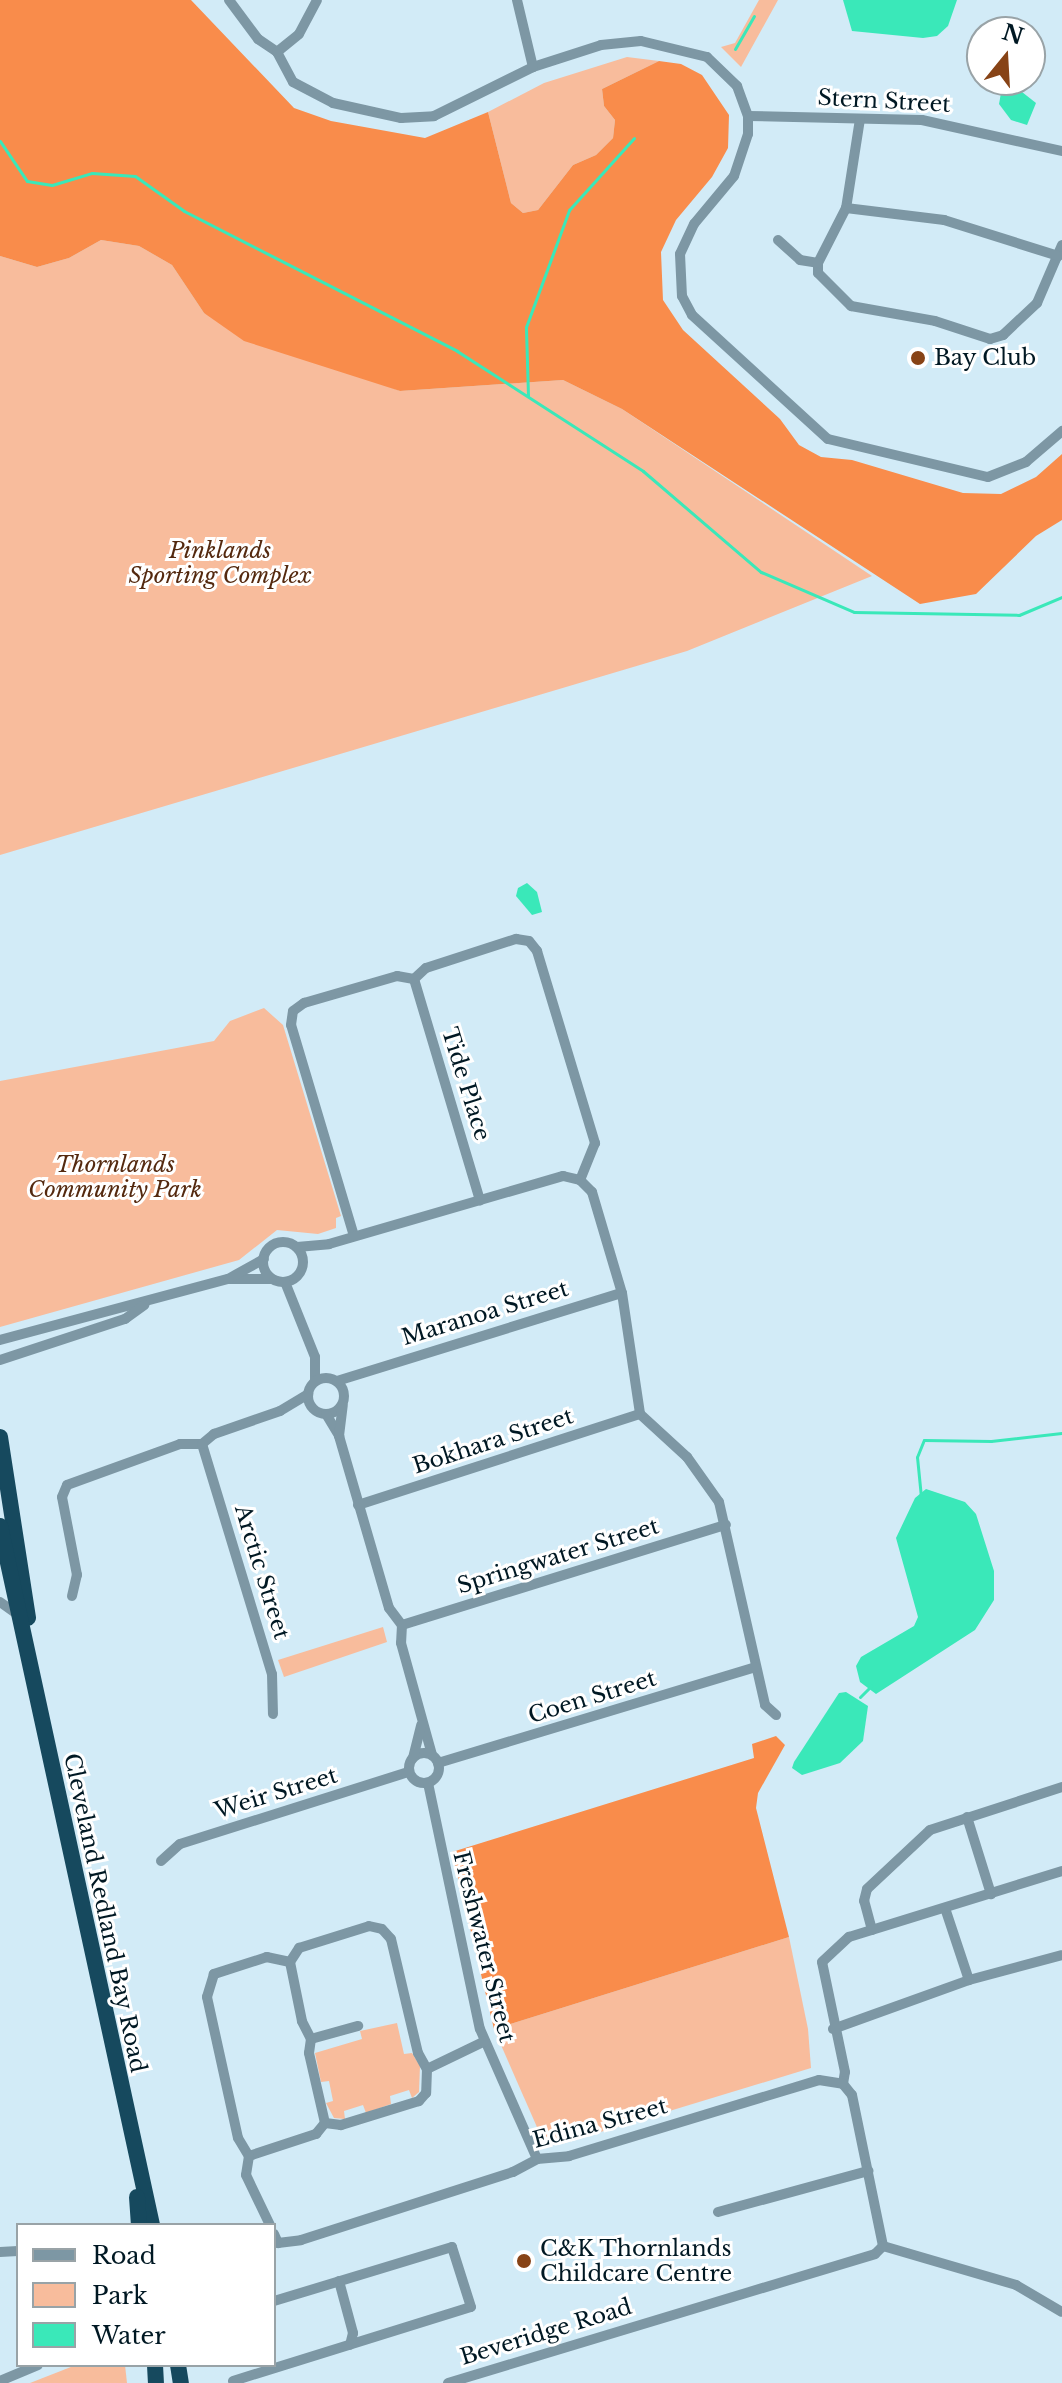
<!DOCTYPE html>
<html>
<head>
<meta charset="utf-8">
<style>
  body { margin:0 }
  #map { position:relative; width:1062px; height:2383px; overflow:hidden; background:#d2ebf7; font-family:"Libre Baskerville",serif }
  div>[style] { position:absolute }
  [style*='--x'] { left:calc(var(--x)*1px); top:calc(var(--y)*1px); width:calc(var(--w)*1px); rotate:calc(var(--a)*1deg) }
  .green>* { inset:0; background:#f8bc9c }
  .forest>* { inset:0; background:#f98c4b }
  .water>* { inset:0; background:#3ae8b9 }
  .stream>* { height:3px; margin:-1.5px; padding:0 1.5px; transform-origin:1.5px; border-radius:1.5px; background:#3ae8b9 }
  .minor>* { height:10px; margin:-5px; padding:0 5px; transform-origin:5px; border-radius:5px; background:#7d97a4 }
  .minor>.ring { margin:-5px; padding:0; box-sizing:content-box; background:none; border:10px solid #7d97a4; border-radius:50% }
  .trunk>* { height:16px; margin:-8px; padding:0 8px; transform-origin:8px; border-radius:8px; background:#16495e }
  .dots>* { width:22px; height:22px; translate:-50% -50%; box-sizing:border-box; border:4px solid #fff; border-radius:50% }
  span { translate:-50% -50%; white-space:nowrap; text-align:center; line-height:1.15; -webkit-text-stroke:6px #fff; paint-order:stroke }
  .street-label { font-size:22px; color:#001823 }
  .poi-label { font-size:22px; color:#001823 }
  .left { translate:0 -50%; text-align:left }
  .park-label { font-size:22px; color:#54290f; font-style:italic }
  .legend { position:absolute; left:16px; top:2223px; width:260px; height:144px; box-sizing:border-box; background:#fff; border:2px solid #99a3a7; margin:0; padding:10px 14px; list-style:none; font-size:24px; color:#001823 }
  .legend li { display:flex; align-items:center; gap:16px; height:40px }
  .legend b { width:40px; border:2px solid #99a3a7 }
  .north { position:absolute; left:966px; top:16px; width:80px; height:80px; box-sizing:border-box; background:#fff; border:2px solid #99a3a7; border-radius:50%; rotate:18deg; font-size:22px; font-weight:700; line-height:32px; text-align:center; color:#001823 }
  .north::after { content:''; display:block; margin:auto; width:28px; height:36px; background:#874316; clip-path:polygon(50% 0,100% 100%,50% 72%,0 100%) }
</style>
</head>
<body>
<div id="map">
  <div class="green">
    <i style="clip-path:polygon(759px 0,778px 0,741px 67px,721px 47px,735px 43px)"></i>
    <i style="clip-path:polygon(627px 57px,659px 61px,602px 89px,604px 106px,615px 120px,613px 138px,596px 155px,573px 165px,538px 210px,523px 213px,511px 203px,488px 112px,544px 83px)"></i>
    <i style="clip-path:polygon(101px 240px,139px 246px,172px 265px,204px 313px,400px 391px,563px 380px,622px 409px,872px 576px,687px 651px,0 855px,0 256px,37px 267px,69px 258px)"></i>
    <i style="clip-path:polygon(264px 1008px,283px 1025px,341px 1216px,336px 1218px,336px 1228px,318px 1234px,277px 1230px,239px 1260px,0 1327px,0 1081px,214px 1041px,230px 1021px)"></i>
    <i style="clip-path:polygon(383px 1627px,387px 1642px,284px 1677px,278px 1660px)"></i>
    <i style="clip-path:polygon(789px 1937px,808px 2029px,811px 2068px,561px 2144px,540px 2134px,494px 2029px)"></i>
    <i style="clip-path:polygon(397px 2023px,404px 2054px,412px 2053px,420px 2066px,419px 2092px,412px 2098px,409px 2090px,390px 2096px,391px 2104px,366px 2113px,363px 2105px,344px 2111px,345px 2119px,334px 2118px,326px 2103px,333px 2101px,329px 2081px,321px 2082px,315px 2053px,362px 2039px,360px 2031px)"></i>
    <i style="clip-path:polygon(76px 2365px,125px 2365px,127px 2383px,30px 2383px)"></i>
  </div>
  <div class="forest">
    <i style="clip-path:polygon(0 0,191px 0,294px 108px,331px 121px,425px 138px,488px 112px,511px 203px,523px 213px,538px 210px,573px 165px,596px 155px,613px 138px,615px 120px,604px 106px,602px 89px,659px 61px,681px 64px,702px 75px,729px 115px,728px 148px,712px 177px,676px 220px,661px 252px,663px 300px,683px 330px,780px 419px,799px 445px,821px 457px,852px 460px,963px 493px,1001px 494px,1036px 477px,1062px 454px,1062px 520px,1036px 536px,976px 594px,920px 604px,622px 409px,563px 380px,400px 391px,244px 341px,204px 313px,172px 265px,139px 246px,101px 240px,69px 258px,37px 267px,0 256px)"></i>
    <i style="clip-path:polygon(776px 1736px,785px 1745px,758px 1793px,756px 1808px,789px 1937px,494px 2029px,452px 1852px,754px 1758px,752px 1744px)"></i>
  </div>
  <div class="water">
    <i style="clip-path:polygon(843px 0,957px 0,948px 26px,937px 36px,923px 38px,852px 31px)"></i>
    <i style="clip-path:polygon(1012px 84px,1036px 103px,1027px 125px,1011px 120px,999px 104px,1001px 93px)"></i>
    <i style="clip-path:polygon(527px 883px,537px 892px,542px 912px,532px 915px,516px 896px,518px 888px)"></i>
    <i style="clip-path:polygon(926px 1489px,965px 1502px,976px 1514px,994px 1571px,994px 1600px,975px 1630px,876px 1694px,860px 1682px,856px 1666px,861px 1657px,914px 1626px,918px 1617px,896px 1538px,915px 1498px)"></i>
    <i style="clip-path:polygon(846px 1692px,868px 1706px,863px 1741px,840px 1763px,802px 1775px,792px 1768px,794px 1762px,839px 1693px)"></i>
  </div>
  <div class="stream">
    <i style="--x:735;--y:49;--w:38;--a:-60"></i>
    <i style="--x:0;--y:141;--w:48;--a:56"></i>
    <i style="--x:27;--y:181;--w:25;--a:9"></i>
    <i style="--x:52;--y:185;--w:42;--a:-16.7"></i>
    <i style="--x:92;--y:173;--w:43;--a:4"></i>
    <i style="--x:135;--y:176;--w:60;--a:35.5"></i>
    <i style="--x:184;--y:211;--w:307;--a:27.1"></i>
    <i style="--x:457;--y:351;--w:221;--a:32.8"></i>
    <i style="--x:643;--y:471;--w:155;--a:40.6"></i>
    <i style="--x:761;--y:572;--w:101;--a:23.3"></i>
    <i style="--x:854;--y:612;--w:165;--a:1"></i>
    <i style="--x:1019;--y:615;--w:47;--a:-22.7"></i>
    <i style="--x:528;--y:396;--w:69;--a:-91.7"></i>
    <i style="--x:526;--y:327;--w:125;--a:-69.8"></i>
    <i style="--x:569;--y:210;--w:97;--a:-47.9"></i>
    <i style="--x:921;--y:1497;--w:40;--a:-95.7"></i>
    <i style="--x:917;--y:1457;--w:18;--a:-68"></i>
    <i style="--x:924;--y:1440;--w:67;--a:0.9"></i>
    <i style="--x:991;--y:1441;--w:71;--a:-6.4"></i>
    <i style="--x:860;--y:1697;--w:16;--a:-45"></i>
  </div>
  <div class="minor">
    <i style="--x:229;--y:0;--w:49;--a:53.4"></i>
    <i style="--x:258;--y:39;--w:23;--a:34"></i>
    <i style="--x:277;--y:52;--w:34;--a:62"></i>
    <i style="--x:293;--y:82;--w:45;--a:27.7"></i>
    <i style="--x:333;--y:103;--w:70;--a:12.4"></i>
    <i style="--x:401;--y:118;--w:33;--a:-3"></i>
    <i style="--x:434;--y:116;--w:110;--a:-26.3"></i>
    <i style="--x:533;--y:67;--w:71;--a:-17.9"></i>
    <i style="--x:601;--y:45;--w:40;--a:-5.7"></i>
    <i style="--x:641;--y:41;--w:68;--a:13.6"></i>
    <i style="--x:707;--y:57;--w:42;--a:44"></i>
    <i style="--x:737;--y:86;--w:32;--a:70"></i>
    <i style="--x:748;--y:116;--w:18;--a:90"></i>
    <i style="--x:748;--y:134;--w:44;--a:108.4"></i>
    <i style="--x:734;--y:176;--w:62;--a:129.8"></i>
    <i style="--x:694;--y:224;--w:33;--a:115"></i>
    <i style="--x:680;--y:254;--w:42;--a:87.3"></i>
    <i style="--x:682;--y:296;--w:21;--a:62"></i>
    <i style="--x:692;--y:315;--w:184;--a:42.4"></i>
    <i style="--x:828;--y:439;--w:164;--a:13.4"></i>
    <i style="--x:988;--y:477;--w:41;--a:-21.5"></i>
    <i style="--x:1026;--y:462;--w:48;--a:-40.7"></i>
    <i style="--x:517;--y:0;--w:69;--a:76.6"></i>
    <i style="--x:277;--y:52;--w:28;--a:-39"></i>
    <i style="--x:299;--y:34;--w:38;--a:-62"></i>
    <i style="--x:748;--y:116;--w:174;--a:1.3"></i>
    <i style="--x:922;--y:120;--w:143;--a:12.5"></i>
    <i style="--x:860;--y:119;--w:90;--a:98.9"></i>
    <i style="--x:846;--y:208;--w:62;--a:117"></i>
    <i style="--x:818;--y:263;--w:10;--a:90"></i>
    <i style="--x:818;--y:273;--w:47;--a:45"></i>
    <i style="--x:851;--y:306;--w:85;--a:10.1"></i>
    <i style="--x:935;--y:321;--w:58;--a:18.1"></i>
    <i style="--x:990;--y:339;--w:14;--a:-17"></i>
    <i style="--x:1003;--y:335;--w:47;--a:-43.3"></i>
    <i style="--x:1037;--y:303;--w:63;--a:-66.7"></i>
    <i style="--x:846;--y:208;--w:99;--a:7"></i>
    <i style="--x:944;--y:220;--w:120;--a:17.5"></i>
    <i style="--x:778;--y:240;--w:30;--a:42"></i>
    <i style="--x:800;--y:260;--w:18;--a:9"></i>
    <i style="--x:414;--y:979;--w:231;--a:73.4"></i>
    <i style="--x:354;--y:1236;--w:220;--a:-106.6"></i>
    <i style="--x:291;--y:1025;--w:14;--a:-82"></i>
    <i style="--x:293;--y:1011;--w:14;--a:-36"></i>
    <i style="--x:304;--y:1003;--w:97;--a:-16.2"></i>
    <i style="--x:397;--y:976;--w:17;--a:10"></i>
    <i style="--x:414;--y:979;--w:16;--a:-43"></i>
    <i style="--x:426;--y:968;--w:95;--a:-17.9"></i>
    <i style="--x:516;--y:939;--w:13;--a:9"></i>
    <i style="--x:529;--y:941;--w:13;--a:51"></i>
    <i style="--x:537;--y:951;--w:201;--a:73.2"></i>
    <i style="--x:595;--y:1143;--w:40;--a:112"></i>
    <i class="ring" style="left:263px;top:1242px;width:30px;height:30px"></i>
    <i style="--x:297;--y:1247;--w:32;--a:-5"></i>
    <i style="--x:329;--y:1244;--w:244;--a:-16.2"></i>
    <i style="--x:563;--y:1176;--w:17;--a:13"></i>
    <i style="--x:580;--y:1180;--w:17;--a:45"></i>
    <i style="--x:592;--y:1192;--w:105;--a:73.5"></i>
    <i style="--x:622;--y:1293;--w:122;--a:81.5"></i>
    <i style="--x:640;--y:1414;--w:64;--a:42.5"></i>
    <i style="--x:687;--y:1457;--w:55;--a:54.6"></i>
    <i style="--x:719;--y:1502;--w:208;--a:77.2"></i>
    <i style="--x:765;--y:1705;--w:15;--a:42"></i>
    <i style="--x:230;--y:1279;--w:42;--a:0"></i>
    <i style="--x:285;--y:1282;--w:81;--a:68.2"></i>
    <i style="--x:315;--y:1357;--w:24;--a:90"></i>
    <i style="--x:0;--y:1340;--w:236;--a:-15"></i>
    <i style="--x:228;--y:1279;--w:41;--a:-29.1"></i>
    <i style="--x:0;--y:1360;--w:132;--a:-18.2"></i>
    <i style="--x:125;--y:1319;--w:24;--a:-36"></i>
    <i class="ring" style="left:308px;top:1378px;width:26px;height:26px"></i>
    <i style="--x:337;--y:1381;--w:298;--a:-17.2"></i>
    <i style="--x:326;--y:1414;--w:26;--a:59"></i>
    <i style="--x:339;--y:1436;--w:179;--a:73.8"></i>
    <i style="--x:389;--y:1608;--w:21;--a:53"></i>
    <i style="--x:402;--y:1625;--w:18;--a:93"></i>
    <i style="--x:401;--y:1643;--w:116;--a:74.5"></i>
    <i style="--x:339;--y:1436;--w:31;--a:-83"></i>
    <i style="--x:202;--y:1444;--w:240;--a:73.1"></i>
    <i style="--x:272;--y:1674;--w:40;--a:88.6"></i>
    <i style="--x:358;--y:1505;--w:296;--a:-17.9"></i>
    <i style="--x:72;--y:1596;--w:22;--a:-77"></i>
    <i style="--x:77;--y:1575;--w:79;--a:-100.9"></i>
    <i style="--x:62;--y:1497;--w:13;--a:-67"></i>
    <i style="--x:67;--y:1485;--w:120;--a:-19.9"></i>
    <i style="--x:180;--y:1444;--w:22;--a:0"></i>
    <i style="--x:202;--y:1444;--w:16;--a:-40"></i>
    <i style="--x:214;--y:1434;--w:70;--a:-19.2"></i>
    <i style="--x:280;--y:1411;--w:33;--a:-31"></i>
    <i style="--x:0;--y:1602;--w:21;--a:35"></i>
    <i style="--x:402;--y:1625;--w:339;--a:-17.2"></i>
    <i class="ring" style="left:409px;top:1753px;width:20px;height:20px"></i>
    <i style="--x:413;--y:1758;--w:34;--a:-76"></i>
    <i style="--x:438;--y:1763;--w:332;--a:-16.8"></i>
    <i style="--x:428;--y:1783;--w:251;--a:78.1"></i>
    <i style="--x:480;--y:2029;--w:142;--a:66.3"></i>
    <i style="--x:967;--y:1817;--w:81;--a:72.7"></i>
    <i style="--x:161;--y:1861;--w:25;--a:-42"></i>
    <i style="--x:180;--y:1844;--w:240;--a:-17.5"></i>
    <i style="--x:945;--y:1908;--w:76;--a:71.6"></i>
    <i style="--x:369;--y:1926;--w:13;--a:13"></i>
    <i style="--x:382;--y:1929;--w:13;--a:48"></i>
    <i style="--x:391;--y:1939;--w:117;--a:76.7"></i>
    <i style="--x:418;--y:2053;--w:18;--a:61"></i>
    <i style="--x:427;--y:2069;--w:24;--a:92"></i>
    <i style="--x:426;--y:2093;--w:11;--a:131"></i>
    <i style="--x:419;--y:2101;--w:82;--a:162.9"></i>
    <i style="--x:341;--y:2125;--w:16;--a:-173"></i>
    <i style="--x:325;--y:2123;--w:72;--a:-102.9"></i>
    <i style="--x:309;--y:2053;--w:14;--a:-82"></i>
    <i style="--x:311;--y:2039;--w:20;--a:-117"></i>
    <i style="--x:302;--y:2021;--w:60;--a:-101.5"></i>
    <i style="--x:290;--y:1962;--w:17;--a:-57"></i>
    <i style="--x:299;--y:1948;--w:73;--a:-17.4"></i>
    <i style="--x:872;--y:1930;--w:30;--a:-105"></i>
    <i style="--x:864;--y:1901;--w:12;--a:-76"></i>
    <i style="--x:867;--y:1889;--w:86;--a:-43.1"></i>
    <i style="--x:930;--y:1830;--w:139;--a:-18"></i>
    <i style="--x:290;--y:1962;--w:24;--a:-168"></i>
    <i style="--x:267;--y:1957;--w:56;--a:162.2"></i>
    <i style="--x:214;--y:1974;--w:24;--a:107"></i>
    <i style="--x:207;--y:1997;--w:144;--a:77.6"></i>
    <i style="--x:238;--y:2138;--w:21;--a:59"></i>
    <i style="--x:249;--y:2156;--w:71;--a:-18.2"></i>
    <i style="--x:316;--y:2134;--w:14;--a:-51"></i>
    <i style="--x:833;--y:2029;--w:145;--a:-19.8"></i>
    <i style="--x:969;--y:1980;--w:96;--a:-15"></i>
    <i style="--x:311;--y:2039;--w:49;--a:-15.5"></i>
    <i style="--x:427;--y:2069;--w:64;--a:-25.8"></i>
    <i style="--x:843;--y:2084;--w:12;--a:-81"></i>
    <i style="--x:845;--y:2072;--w:112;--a:-101.8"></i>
    <i style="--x:822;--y:1962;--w:37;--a:-43"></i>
    <i style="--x:849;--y:1937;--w:223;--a:-17.2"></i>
    <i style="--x:843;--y:2084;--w:14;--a:51"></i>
    <i style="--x:852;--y:2095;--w:154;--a:78.4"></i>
    <i style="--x:249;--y:2156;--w:19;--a:99"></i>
    <i style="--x:246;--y:2175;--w:55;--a:64.4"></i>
    <i style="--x:718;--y:2212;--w:156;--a:-15.3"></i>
    <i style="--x:274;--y:2234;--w:10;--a:66"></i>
    <i style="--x:278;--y:2243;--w:23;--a:-7"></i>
    <i style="--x:301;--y:2240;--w:223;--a:-17.8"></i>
    <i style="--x:513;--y:2172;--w:27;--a:-28"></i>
    <i style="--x:537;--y:2159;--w:32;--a:-5"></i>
    <i style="--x:569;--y:2156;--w:261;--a:-16.9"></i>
    <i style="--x:819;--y:2080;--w:24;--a:9"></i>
    <i style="--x:0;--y:2252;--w:18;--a:-3"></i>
    <i style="--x:339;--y:2281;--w:54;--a:74.9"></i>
    <i style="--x:353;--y:2333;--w:12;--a:104"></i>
    <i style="--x:0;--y:2381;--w:41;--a:-22.8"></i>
    <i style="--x:233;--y:2381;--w:249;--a:-17.3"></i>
    <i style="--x:471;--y:2307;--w:63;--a:-107.6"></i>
    <i style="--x:452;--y:2247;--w:186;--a:163.1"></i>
    <i style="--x:448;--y:2383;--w:446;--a:-16.8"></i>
    <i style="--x:875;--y:2254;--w:11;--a:-45"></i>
    <i style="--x:883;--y:2246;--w:139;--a:16.3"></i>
    <i style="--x:1016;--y:2285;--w:53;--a:30.4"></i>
  </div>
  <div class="trunk">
    <i style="--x:0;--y:1437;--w:183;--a:81.2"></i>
    <i style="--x:0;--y:1526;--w:715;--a:77.73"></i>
    <i style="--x:137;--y:2197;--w:28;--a:86"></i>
    <i style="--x:155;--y:2365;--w:18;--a:87"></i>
    <i style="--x:178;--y:2365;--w:18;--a:81"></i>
  </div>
  <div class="dots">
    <i style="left:918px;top:358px;background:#874316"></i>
    <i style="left:524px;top:2261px;background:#874316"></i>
  </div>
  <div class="street-label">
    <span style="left:884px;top:101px;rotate:3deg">Stern Street</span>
    <span style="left:466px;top:1084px;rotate:73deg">Tide Place</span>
    <span style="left:485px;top:1313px;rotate:-17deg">Maranoa Street</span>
    <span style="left:493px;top:1441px;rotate:-18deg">Bokhara Street</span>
    <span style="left:558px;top:1556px;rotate:-17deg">Springwater Street</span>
    <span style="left:262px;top:1572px;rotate:73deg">Arctic Street</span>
    <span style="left:592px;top:1697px;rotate:-17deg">Coen Street</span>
    <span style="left:276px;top:1793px;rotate:-17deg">Weir Street</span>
    <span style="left:105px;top:1913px;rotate:78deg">Cleveland Redland Bay Road</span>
    <span style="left:484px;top:1947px;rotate:76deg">Freshwater Street</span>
    <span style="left:600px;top:2123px;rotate:-15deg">Edina Street</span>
    <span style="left:546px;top:2332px;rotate:-17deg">Beveridge Road</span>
  </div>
  <div class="poi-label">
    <span class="left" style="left:934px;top:358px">Bay Club</span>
    <span class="left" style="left:540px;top:2261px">C&amp;K Thornlands<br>Childcare Centre</span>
  </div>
  <div class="park-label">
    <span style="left:220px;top:563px">Pinklands<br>Sporting Complex</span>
    <span style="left:115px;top:1177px">Thornlands<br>Community Park</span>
  </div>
  <ul class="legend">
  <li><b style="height:10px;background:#7d97a4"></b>Road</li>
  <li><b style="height:22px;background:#f8bc9c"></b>Park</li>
  <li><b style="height:22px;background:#3ae8b9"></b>Water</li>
  </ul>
  <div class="north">N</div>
</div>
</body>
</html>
